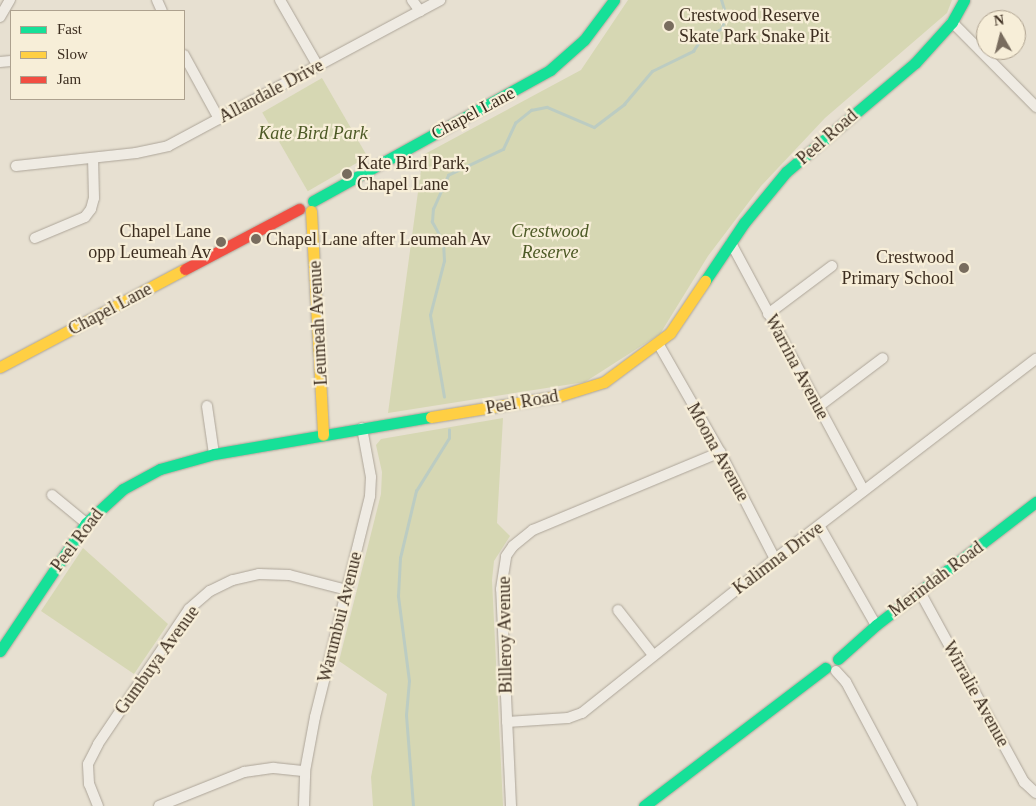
<!DOCTYPE html>
<html>
<head>
<meta charset="utf-8">
<style>
  body { margin:0 }
  #map { position:relative; width:1036px; height:806px; overflow:hidden; background:#e7e0d1; font-family:"Times New Roman",serif }
  div>[style] { position:absolute }
  [style*='--x'] { left:calc(var(--x)*1px); top:calc(var(--y)*1px); width:calc(var(--w)*1px); rotate:calc(var(--a)*1deg) }
  .green>* { inset:0; background:#d6d7b3; transform-origin:0 0 }
  .stream>* { height:2.5px; margin:-1.25px; padding:0 1.25px; transform-origin:1.25px; border-radius:1.25px; background:#bcccc2 }
  .roads { filter:drop-shadow(0 0 1px #ada599) drop-shadow(0 0 1px #ada599) }
  .street>* { height:10px; margin:-5px; padding:0 5px; transform-origin:5px; border-radius:5px; background:#efebe3 }
  .fast>* { height:11px; margin:-5.5px; padding:0 5.5px; transform-origin:5.5px; border-radius:5.5px; background:#16e098 }
  .slow>* { height:11px; margin:-5.5px; padding:0 5.5px; transform-origin:5.5px; border-radius:5.5px; background:#ffcf43 }
  .jam>* { height:11px; margin:-5.5px; padding:0 5.5px; transform-origin:5.5px; border-radius:5.5px; background:#f24e42 }
  .dots>* { width:14px; height:14px; translate:-50% -50%; box-sizing:border-box; border:2px solid #f7eed8; border-radius:50% }
  span { translate:-50% -50%; white-space:nowrap; text-align:center; line-height:1.15; -webkit-text-stroke:4.5px #f7eed8; paint-order:stroke }
  .poi-label { font-size:18px; color:#3d2e20 }
  .left { translate:0 -50%; text-align:left }
  .right { translate:-100% -50%; text-align:right }
  .street-label { font-size:18px; color:#3d2e20 }
  .park-label { font-size:18px; color:#4d5a26; font-style:italic }
  .legend { position:absolute; left:10px; top:10px; width:175px; height:90px; box-sizing:border-box; background:#f7eed8; border:1px solid #ada18e; margin:0; padding:6px 9px; list-style:none; font-size:15px; color:#3d2e20 }
  .legend li { display:flex; align-items:center; gap:10px; height:25px }
  .legend b { width:25px; border:1px solid #ada18e }
  .north { position:absolute; left:976px; top:10px; width:50px; height:50px; box-sizing:border-box; background:#f7eed8; border:1px solid #ada18e; border-radius:50%; rotate:352deg; font-size:14px; font-weight:700; line-height:20px; text-align:center; color:#3d2e20 }
  .north::after { content:''; display:block; margin:auto; width:18px; height:22px; background:#786c5e; clip-path:polygon(50% 0,100% 100%,50% 72%,0 100%) }
</style>
</head>
<body>
<div id="map">
  <div class="green">
    <i style="clip-path:polygon(628px 0,952px 0,947px 13px,825px 118px,761px 186px,708px 256px,660px 334px,585px 382px,388px 413px,423px 155px,581px 70px)"></i>
    <i style="left:322px;top:78px;width:91px;height:69px;rotate:60deg"></i>
    <i style="clip-path:polygon(503px 418px,497px 523px,510px 536px,494px 561px,492px 580px,503px 806px,373px 806px,371px 777px,387px 694px,339px 661px,381px 494px,382px 472px,376px 445px,381px 439px)"></i>
    <i style="clip-path:polygon(83px 548px,168px 624px,134px 674px,41px 611px)"></i>
  </div>
  <div class="stream">
    <i style="--x:444;--y:397;--w:83;--a:-99.7"></i>
    <i style="--x:430;--y:315;--w:56;--a:-75.5"></i>
    <i style="--x:444;--y:261;--w:19;--a:-93"></i>
    <i style="--x:443;--y:242;--w:23;--a:-119"></i>
    <i style="--x:432;--y:222;--w:13;--a:-86"></i>
    <i style="--x:433;--y:209;--w:37;--a:-66"></i>
    <i style="--x:448;--y:175;--w:61;--a:-25.3"></i>
    <i style="--x:503;--y:149;--w:29;--a:-65"></i>
    <i style="--x:515;--y:123;--w:21;--a:-39"></i>
    <i style="--x:531;--y:110;--w:16;--a:-11"></i>
    <i style="--x:547;--y:107;--w:51;--a:23.1"></i>
    <i style="--x:594;--y:127;--w:38;--a:-37"></i>
    <i style="--x:624;--y:104;--w:43;--a:-49.7"></i>
    <i style="--x:652;--y:71;--w:46;--a:-26"></i>
    <i style="--x:693;--y:51;--w:11;--a:-56"></i>
    <i style="--x:699;--y:42;--w:26;--a:-31"></i>
    <i style="--x:721;--y:29;--w:14;--a:-69"></i>
    <i style="--x:726;--y:16;--w:17;--a:-107"></i>
    <i style="--x:413;--y:806;--w:91;--a:-94.4"></i>
    <i style="--x:406;--y:715;--w:34;--a:-85"></i>
    <i style="--x:409;--y:681;--w:86;--a:-97.4"></i>
    <i style="--x:398;--y:596;--w:38;--a:-87"></i>
    <i style="--x:400;--y:558;--w:69;--a:-76.6"></i>
    <i style="--x:416;--y:491;--w:62;--a:-58.1"></i>
    <i style="--x:449;--y:438;--w:8;--a:-90"></i>
  </div>
  <div class="roads">
    <div class="street">
      <i style="--x:157;--y:0;--w:12;--a:66"></i>
      <i style="--x:280;--y:0;--w:76;--a:60.1"></i>
      <i style="--x:412;--y:0;--w:14;--a:54"></i>
      <i style="--x:0;--y:17;--w:20;--a:-60"></i>
      <i style="--x:952;--y:22;--w:120;--a:45.3"></i>
      <i style="--x:184;--y:55;--w:73;--a:61.3"></i>
      <i style="--x:0;--y:62;--w:11;--a:-5"></i>
      <i style="--x:16;--y:166;--w:121;--a:-6.2"></i>
      <i style="--x:136;--y:153;--w:33;--a:-12"></i>
      <i style="--x:168;--y:146;--w:309;--a:-28.2"></i>
      <i style="--x:35;--y:238;--w:54;--a:-22.8"></i>
      <i style="--x:85;--y:217;--w:10;--a:-53"></i>
      <i style="--x:91;--y:209;--w:11;--a:-75"></i>
      <i style="--x:94;--y:198;--w:40;--a:-91.4"></i>
      <i style="--x:731;--y:243;--w:281;--a:61.8"></i>
      <i style="--x:768;--y:314;--w:80;--a:-36.9"></i>
      <i style="--x:659;--y:345;--w:123;--a:60.3"></i>
      <i style="--x:720;--y:452;--w:120;--a:62.8"></i>
      <i style="--x:207;--y:406;--w:49;--a:81.7"></i>
      <i style="--x:818;--y:407;--w:81;--a:-37"></i>
      <i style="--x:52;--y:495;--w:44;--a:39.5"></i>
      <i style="--x:820;--y:527;--w:113;--a:60.3"></i>
      <i style="--x:920;--y:592;--w:217;--a:61.3"></i>
      <i style="--x:1024;--y:782;--w:16;--a:43"></i>
      <i style="--x:618;--y:610;--w:57;--a:52.1"></i>
      <i style="--x:836;--y:671;--w:15;--a:48"></i>
      <i style="--x:846;--y:682;--w:140;--a:62"></i>
      <i style="--x:507;--y:722;--w:61;--a:-3.8"></i>
      <i style="--x:568;--y:718;--w:15;--a:-20"></i>
      <i style="--x:582;--y:713;--w:247;--a:-38.6"></i>
      <i style="--x:775;--y:559;--w:329;--a:-37.5"></i>
      <i style="--x:98;--y:806;--w:24;--a:-112"></i>
      <i style="--x:89;--y:784;--w:20;--a:-93"></i>
      <i style="--x:88;--y:764;--w:22;--a:-63"></i>
      <i style="--x:98;--y:744;--w:163;--a:-56"></i>
      <i style="--x:189;--y:609;--w:28;--a:-41"></i>
      <i style="--x:210;--y:591;--w:25;--a:-26"></i>
      <i style="--x:233;--y:580;--w:27;--a:-13"></i>
      <i style="--x:259;--y:574;--w:30;--a:2"></i>
      <i style="--x:289;--y:575;--w:60;--a:14.5"></i>
      <i style="--x:159;--y:806;--w:92;--a:-21.8"></i>
      <i style="--x:244;--y:772;--w:30;--a:-8"></i>
      <i style="--x:274;--y:768;--w:31;--a:6"></i>
      <i style="--x:304;--y:806;--w:35;--a:-88"></i>
      <i style="--x:305;--y:771;--w:55;--a:-79.5"></i>
      <i style="--x:315;--y:717;--w:228;--a:-76"></i>
      <i style="--x:370;--y:496;--w:19;--a:-87"></i>
      <i style="--x:371;--y:477;--w:50;--a:-100.4"></i>
      <i style="--x:511;--y:806;--w:217;--a:-92.6"></i>
      <i style="--x:501;--y:589;--w:33;--a:-81"></i>
      <i style="--x:506;--y:556;--w:12;--a:-55"></i>
      <i style="--x:513;--y:546;--w:26;--a:-39"></i>
      <i style="--x:533;--y:530;--w:203;--a:-22.6"></i>
    </div>
    <div class="fast">
      <i style="--x:313;--y:201;--w:271;--a:-28.9"></i>
      <i style="--x:550;--y:70;--w:45;--a:-41.4"></i>
      <i style="--x:584;--y:40;--w:50;--a:-53.1"></i>
      <i style="--x:705;--y:281;--w:70;--a:-56.1"></i>
      <i style="--x:744;--y:223;--w:66;--a:-50.5"></i>
      <i style="--x:786;--y:172;--w:169;--a:-40.2"></i>
      <i style="--x:915;--y:63;--w:55;--a:-47.9"></i>
      <i style="--x:952;--y:22;--w:25;--a:-61"></i>
      <i style="--x:0;--y:651;--w:154;--a:-56.1"></i>
      <i style="--x:86;--y:523;--w:50;--a:-42.6"></i>
      <i style="--x:123;--y:489;--w:42;--a:-28.4"></i>
      <i style="--x:160;--y:469;--w:56;--a:-15.5"></i>
      <i style="--x:214;--y:454;--w:220;--a:-9.7"></i>
      <i style="--x:838;--y:659;--w:51;--a:-41.8"></i>
      <i style="--x:876;--y:625;--w:202;--a:-37.6"></i>
      <i style="--x:644;--y:806;--w:228;--a:-37.3"></i>
    </div>
    <div class="slow">
      <i style="--x:311;--y:211;--w:224;--a:86.9"></i>
      <i style="--x:0;--y:367;--w:209;--a:-27.9"></i>
      <i style="--x:431;--y:417;--w:130;--a:-9.3"></i>
      <i style="--x:559;--y:396;--w:47;--a:-17.3"></i>
      <i style="--x:604;--y:382;--w:82;--a:-36.6"></i>
      <i style="--x:670;--y:333;--w:63;--a:-56.1"></i>
    </div>
    <div class="jam">
      <i style="--x:185;--y:269;--w:129;--a:-27.8"></i>
    </div>
  </div>
  <div class="dots">
    <i style="left:669px;top:26px;background:#786c5e"></i>
    <i style="left:347px;top:174px;background:#786c5e"></i>
    <i style="left:256px;top:239px;background:#786c5e"></i>
    <i style="left:221px;top:242px;background:#786c5e"></i>
    <i style="left:964px;top:268px;background:#786c5e"></i>
  </div>
  <div class="poi-label">
    <span class="left" style="left:679px;top:26px">Crestwood Reserve<br>Skate Park Snake Pit</span>
    <span class="left" style="left:357px;top:174px">Kate Bird Park,<br>Chapel Lane</span>
    <span class="right" style="left:211px;top:242px">Chapel Lane<br>opp Leumeah Av</span>
    <span class="left" style="left:266px;top:239px">Chapel Lane after Leumeah Av</span>
    <span class="right" style="left:954px;top:268px">Crestwood<br>Primary School</span>
  </div>
  <div class="street-label">
    <span style="left:271px;top:91px;rotate:-28deg">Allandale Drive</span>
    <span style="left:473px;top:113px;rotate:-28deg">Chapel Lane</span>
    <span style="left:827px;top:137px;rotate:-41deg">Peel Road</span>
    <span style="left:110px;top:309px;rotate:-28deg">Chapel Lane</span>
    <span style="left:318px;top:323px;rotate:-93deg">Leumeah Avenue</span>
    <span style="left:797px;top:367px;rotate:62deg">Warrina Avenue</span>
    <span style="left:522px;top:402px;rotate:-10deg">Peel Road</span>
    <span style="left:718px;top:452px;rotate:61deg">Moona Avenue</span>
    <span style="left:77px;top:540px;rotate:-53deg">Peel Road</span>
    <span style="left:778px;top:558px;rotate:-37deg">Kalimna Drive</span>
    <span style="left:936px;top:579px;rotate:-37deg">Merindah Road</span>
    <span style="left:340px;top:617px;rotate:-76deg">Warumbui Avenue</span>
    <span style="left:505px;top:635px;rotate:-91deg">Billeroy Avenue</span>
    <span style="left:157px;top:660px;rotate:-54deg">Gumbuya Avenue</span>
    <span style="left:976px;top:694px;rotate:61deg">Wirralie Avenue</span>
  </div>
  <div class="park-label">
    <span style="left:313px;top:133px">Kate Bird Park</span>
    <span style="left:550px;top:242px">Crestwood<br>Reserve</span>
  </div>
  <ul class="legend">
  <li><b style="height:6px;background:#16e098"></b>Fast</li>
  <li><b style="height:6px;background:#ffcf43"></b>Slow</li>
  <li><b style="height:6px;background:#f24e42"></b>Jam</li>
  </ul>
  <div class="north">N</div>
</div>
</body>
</html>
